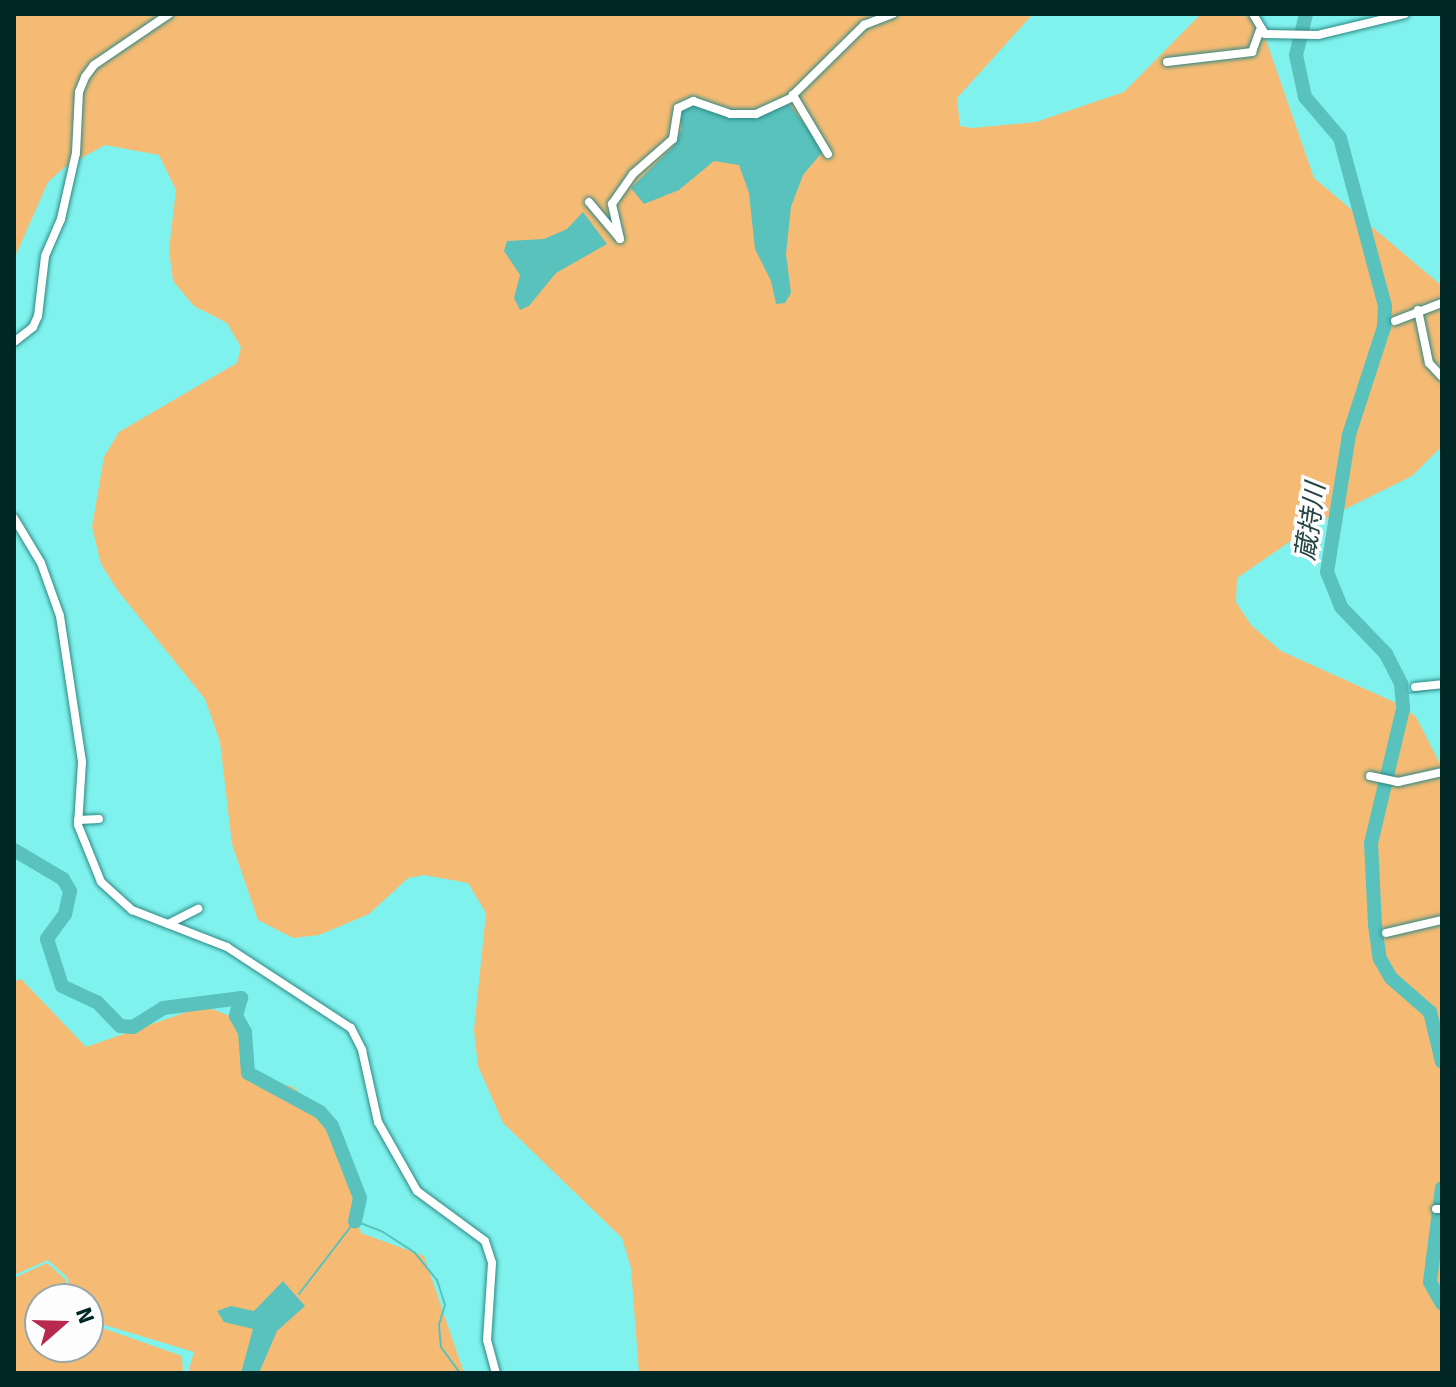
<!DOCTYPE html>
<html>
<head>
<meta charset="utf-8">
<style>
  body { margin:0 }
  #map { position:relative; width:1456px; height:1387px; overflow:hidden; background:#80f2ed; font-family:Signika,"Noto Sans JP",sans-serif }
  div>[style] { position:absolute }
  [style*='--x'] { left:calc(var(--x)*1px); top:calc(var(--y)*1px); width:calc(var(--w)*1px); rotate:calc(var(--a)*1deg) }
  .green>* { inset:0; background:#f5bb74 }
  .water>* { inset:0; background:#59c2bd }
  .stream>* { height:2px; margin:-1px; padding:0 1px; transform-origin:1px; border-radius:1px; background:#59c2bd }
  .river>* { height:14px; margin:-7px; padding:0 7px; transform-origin:7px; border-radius:7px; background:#59c2bd }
  .roads { filter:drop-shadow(0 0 2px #2d8884) drop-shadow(0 0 2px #2d8884) }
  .minor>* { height:8px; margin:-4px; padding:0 4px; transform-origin:4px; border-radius:4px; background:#fff }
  span { translate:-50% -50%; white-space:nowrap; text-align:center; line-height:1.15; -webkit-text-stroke:7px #fdfdfd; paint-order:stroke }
  .water-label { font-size:26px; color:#244543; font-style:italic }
  .frame { position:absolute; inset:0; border:16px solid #002625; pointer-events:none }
  .north { position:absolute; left:24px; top:1283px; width:80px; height:80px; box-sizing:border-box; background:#fdfdfd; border:2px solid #98a7a7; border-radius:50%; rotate:70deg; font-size:22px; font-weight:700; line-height:32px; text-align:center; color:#002625 }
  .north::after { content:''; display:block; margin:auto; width:28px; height:36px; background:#b9294f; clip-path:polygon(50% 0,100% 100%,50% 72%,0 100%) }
</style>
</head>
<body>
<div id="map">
  <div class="green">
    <i style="clip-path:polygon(14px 14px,1033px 14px,957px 98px,960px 126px,972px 128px,1036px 122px,1124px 92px,1201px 14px,1258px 17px,1314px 178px,1442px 286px,1442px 446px,1412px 476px,1317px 523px,1237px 578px,1236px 602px,1251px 625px,1281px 651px,1403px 706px,1416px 717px,1442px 768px,1442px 1373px,639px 1373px,631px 1268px,622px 1238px,503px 1123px,478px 1066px,474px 1030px,486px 913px,468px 883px,424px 875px,408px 878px,369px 914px,319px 935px,293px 938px,258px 920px,232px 844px,220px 742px,205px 699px,118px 591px,101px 564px,92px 527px,104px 457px,119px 432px,237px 363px,241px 347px,227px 323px,194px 306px,173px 281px,169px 250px,176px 190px,159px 155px,105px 145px,65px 167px,48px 182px,14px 259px)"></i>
    <i style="clip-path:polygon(21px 979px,86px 1047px,204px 1006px,235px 1018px,258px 1077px,293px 1087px,335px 1126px,361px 1233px,424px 1256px,464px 1373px,188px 1373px,194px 1352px,88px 1320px,88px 1299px,70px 1299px,68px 1278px,48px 1260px,14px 1275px,14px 982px)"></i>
    <i style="clip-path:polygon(47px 1263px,66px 1280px,67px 1299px,40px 1299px,40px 1347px,88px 1347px,88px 1323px,182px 1356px,183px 1373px,14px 1373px,14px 1278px)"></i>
  </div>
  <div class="water">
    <i style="clip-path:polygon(690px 104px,762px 115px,789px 104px,824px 150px,803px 175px,791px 207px,786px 254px,791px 293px,785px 303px,776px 304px,771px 281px,755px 249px,749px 193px,739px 165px,714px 161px,679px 190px,644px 204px,631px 188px,675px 145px,682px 129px,680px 114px)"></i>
    <i style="clip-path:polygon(583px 212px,607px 244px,556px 273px,529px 306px,520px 310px,514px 298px,520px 275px,504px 251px,507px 241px,544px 239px,567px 229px)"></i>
    <i style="clip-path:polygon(283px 1281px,305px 1306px,277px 1331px,259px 1373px,241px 1373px,253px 1329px,224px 1322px,217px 1311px,231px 1306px,254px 1311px)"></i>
  </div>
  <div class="stream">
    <i style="--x:1402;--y:694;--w:39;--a:-9"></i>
    <i style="--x:299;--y:1294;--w:92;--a:-52.5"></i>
    <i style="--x:355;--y:1221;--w:30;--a:21"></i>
    <i style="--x:383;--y:1232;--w:38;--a:33"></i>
    <i style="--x:415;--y:1253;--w:35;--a:51"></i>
    <i style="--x:437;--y:1280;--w:26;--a:72"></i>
    <i style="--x:445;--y:1305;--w:21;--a:107"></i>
    <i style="--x:439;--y:1325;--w:22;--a:85"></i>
    <i style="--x:441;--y:1347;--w:32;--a:54"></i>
  </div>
  <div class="river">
    <i style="--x:1306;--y:14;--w:42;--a:103.7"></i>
    <i style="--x:1296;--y:55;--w:43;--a:77.9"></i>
    <i style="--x:1305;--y:97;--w:54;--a:49.5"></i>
    <i style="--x:1340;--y:138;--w:174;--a:75"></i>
    <i style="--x:1385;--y:306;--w:21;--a:93"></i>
    <i style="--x:1384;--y:327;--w:114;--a:108"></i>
    <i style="--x:1349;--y:435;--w:139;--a:99.1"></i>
    <i style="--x:1327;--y:572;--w:38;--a:68"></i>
    <i style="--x:1341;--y:607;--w:65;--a:46.2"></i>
    <i style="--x:1386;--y:654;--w:34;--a:63"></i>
    <i style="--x:1401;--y:684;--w:25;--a:85"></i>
    <i style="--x:1403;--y:709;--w:138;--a:103.4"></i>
    <i style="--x:1371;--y:843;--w:82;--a:87.2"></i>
    <i style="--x:1375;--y:925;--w:34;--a:82"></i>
    <i style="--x:1380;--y:959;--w:22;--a:60"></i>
    <i style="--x:1391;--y:978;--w:52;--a:41.1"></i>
    <i style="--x:1430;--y:1012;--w:51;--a:76.5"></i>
    <i style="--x:14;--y:850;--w:57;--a:30.6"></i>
    <i style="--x:63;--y:879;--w:14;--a:60"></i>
    <i style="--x:70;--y:891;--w:24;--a:102"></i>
    <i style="--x:65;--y:914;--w:31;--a:126"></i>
    <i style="--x:47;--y:939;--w:49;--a:72.3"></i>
    <i style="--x:62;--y:986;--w:38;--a:25"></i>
    <i style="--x:97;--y:1002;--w:33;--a:46"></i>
    <i style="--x:120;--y:1026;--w:13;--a:4"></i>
    <i style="--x:133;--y:1027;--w:36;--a:-32"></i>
    <i style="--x:163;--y:1008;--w:79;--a:-7.3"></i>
    <i style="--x:241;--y:998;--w:19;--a:106"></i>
    <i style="--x:236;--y:1016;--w:18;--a:61"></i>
    <i style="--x:245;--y:1032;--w:41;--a:85.8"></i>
    <i style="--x:248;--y:1073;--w:82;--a:28.4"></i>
    <i style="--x:320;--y:1112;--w:18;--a:49"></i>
    <i style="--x:332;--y:1126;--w:77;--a:68.7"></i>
    <i style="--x:360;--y:1198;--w:24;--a:102"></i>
    <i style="--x:1442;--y:1188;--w:95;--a:97.3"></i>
    <i style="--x:1430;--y:1282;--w:25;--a:61"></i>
  </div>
  <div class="roads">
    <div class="minor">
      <i style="--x:1253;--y:14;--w:23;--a:59"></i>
      <i style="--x:1265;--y:34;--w:53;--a:1.1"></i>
      <i style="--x:1318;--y:35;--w:89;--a:-13.6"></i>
      <i style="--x:1167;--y:62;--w:86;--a:-6.7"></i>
      <i style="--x:1252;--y:52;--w:23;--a:-70"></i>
      <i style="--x:828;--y:154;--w:69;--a:-120.7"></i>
      <i style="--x:793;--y:95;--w:100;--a:-44.6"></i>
      <i style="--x:864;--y:25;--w:31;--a:-21"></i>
      <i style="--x:589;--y:202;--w:48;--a:50"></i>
      <i style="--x:620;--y:239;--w:36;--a:-103"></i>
      <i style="--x:612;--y:204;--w:37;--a:-55"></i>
      <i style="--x:633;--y:174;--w:53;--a:-41.2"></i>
      <i style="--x:673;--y:139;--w:31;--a:-81"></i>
      <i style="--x:678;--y:108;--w:17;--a:-25"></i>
      <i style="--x:693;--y:101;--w:39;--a:19"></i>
      <i style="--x:730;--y:114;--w:26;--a:0"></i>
      <i style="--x:756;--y:114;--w:41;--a:-24.7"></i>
      <i style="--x:1418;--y:310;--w:54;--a:78.3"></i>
      <i style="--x:1429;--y:363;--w:19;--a:47"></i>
      <i style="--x:1395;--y:321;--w:50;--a:-21"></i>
      <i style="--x:14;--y:342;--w:24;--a:-38"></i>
      <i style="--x:33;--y:327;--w:12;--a:-66"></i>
      <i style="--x:38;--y:316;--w:60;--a:-83.3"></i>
      <i style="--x:45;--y:256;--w:40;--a:-66.6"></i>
      <i style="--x:61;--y:219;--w:68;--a:-77.2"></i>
      <i style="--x:76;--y:153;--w:61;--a:-87.2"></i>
      <i style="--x:79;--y:92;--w:16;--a:-68"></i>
      <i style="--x:85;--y:77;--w:15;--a:-53"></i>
      <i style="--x:94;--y:65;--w:91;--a:-34.2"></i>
      <i style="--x:14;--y:518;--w:52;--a:59"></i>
      <i style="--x:41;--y:563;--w:56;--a:70.3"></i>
      <i style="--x:60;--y:616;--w:148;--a:81.4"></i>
      <i style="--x:82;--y:762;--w:63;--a:93.6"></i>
      <i style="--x:78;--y:825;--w:61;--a:68"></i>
      <i style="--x:101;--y:882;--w:42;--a:42.1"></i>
      <i style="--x:132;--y:910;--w:102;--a:21.3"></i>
      <i style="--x:227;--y:947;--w:148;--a:33.2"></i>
      <i style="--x:351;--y:1028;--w:25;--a:63"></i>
      <i style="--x:362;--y:1050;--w:74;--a:77.5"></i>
      <i style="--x:378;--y:1122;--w:79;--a:60.5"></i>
      <i style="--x:417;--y:1191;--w:84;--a:36.3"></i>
      <i style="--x:485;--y:1241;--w:23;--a:72"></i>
      <i style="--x:492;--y:1263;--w:77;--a:93.7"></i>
      <i style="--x:487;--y:1340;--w:34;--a:75"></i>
      <i style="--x:1415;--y:687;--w:27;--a:-6"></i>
      <i style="--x:1370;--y:776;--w:29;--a:12"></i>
      <i style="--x:1398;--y:782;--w:45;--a:-12.8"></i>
      <i style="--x:78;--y:820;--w:21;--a:-3"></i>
      <i style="--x:168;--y:924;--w:34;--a:-27"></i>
      <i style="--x:1386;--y:933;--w:57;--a:-13.1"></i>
      <i style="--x:1436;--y:1209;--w:6;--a:0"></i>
    </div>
  </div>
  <div class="water-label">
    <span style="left:1312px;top:522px;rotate:-82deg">蔵持川</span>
  </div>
  <div class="frame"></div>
  <div class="north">N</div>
</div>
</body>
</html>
